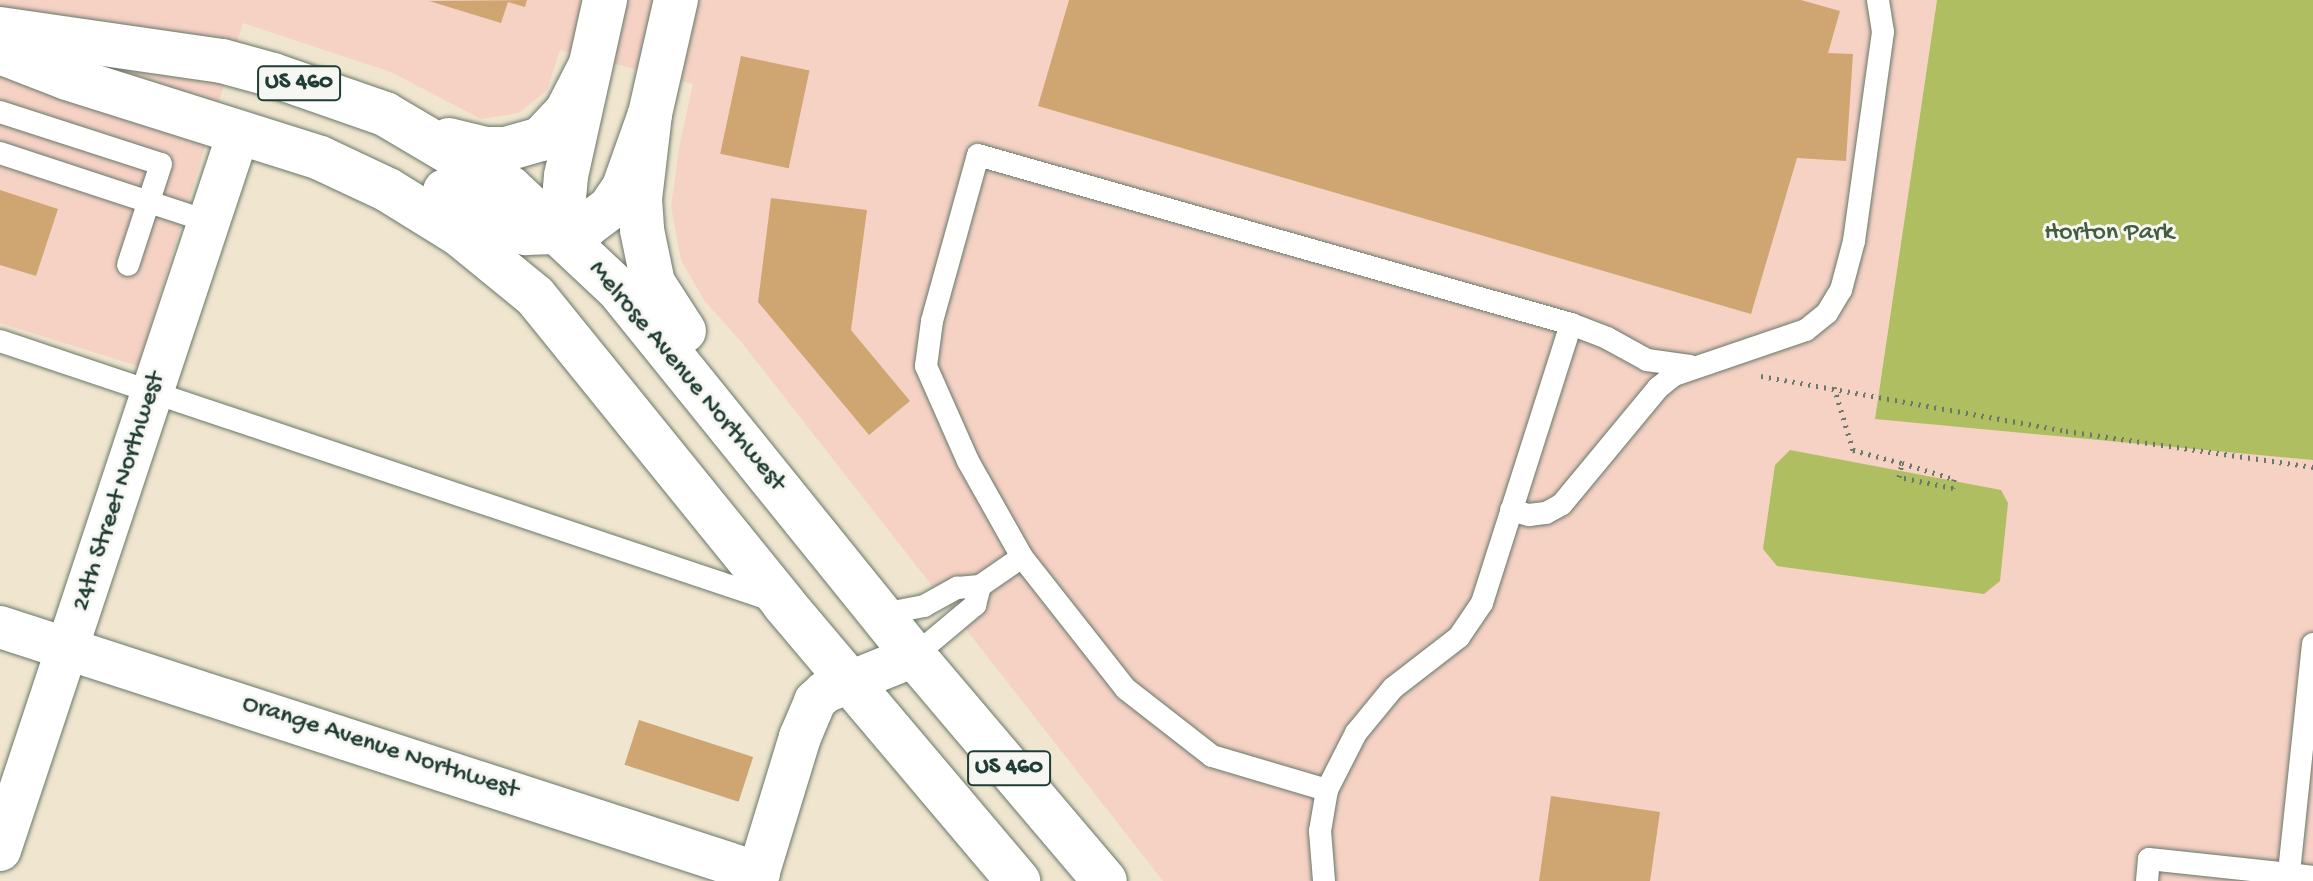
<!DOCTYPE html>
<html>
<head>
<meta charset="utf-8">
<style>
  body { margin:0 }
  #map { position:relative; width:2313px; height:881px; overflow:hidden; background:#f0e6cf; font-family:"Gochi Hand",sans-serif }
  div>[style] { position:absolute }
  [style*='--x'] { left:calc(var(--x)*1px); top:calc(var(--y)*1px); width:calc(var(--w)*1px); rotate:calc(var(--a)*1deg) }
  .built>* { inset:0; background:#f6d2c5 }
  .green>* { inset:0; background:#afbe61 }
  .building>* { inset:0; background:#cfa672; transform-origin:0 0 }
  .path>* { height:5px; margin-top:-2.5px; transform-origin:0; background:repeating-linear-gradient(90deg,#68786a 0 2px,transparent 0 8px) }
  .roads { filter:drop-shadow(0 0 2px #68786a) drop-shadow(0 0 2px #68786a) }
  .service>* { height:22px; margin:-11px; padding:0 11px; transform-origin:11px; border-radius:11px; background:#fff }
  .minor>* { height:42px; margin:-21px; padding:0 21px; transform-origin:21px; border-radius:21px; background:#fff }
  .secondary>* { height:44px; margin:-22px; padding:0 22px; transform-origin:22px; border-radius:22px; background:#fff }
  .primary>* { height:44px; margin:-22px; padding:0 22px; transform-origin:22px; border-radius:22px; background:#fff }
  span { translate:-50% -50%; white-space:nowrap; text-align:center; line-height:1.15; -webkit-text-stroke:6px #f6f6f2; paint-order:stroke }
  .shield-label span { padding:2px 6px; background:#f6f6f2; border:2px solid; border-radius:6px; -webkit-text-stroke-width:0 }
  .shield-label { font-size:24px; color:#1f3d34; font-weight:700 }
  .park-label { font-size:26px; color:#435d3f }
  .street-label { font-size:26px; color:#1f3d34 }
</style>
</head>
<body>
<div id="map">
  <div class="built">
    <i style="clip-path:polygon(0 0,1937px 0,1875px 418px,2313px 460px,2313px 881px,1163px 881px,742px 343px,704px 300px,681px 260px,671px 207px,679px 148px,693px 84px,560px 50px,547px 90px,519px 113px,481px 119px,391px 72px,243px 23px,138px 366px,0 323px)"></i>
  </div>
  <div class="green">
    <i style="clip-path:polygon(1937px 0,2313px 0,2313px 460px,1875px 419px)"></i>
    <i style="clip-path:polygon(1790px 450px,2001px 490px,2008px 503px,2000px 581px,1984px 594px,1777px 566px,1763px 549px,1775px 465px)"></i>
  </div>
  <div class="building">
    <i style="clip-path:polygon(527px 0,525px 7px,508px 2px,501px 23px,429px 1px)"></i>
    <i style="clip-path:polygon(1069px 0,1801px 0,1840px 11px,1828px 53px,1853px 54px,1846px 161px,1797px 158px,1751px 314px,1038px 106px)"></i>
    <i style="left:741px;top:56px;width:70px;height:100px;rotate:12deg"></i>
    <i style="clip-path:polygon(0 190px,58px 209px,36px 276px,0 265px)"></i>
    <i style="clip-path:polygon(771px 198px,867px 210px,851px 330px,910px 401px,869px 435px,758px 302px)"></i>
    <i style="left:639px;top:720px;width:120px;height:47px;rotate:18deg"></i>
    <i style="clip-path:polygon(1551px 796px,1660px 812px,1650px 881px,1539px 881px)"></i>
  </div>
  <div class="path">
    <i style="--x:1761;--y:376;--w:310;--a:10.2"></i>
    <i style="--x:2066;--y:431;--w:250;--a:8.3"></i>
    <i style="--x:1834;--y:387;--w:66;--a:73.2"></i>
    <i style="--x:1853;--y:450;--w:51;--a:14.9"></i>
    <i style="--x:1902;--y:463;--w:54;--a:17.1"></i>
    <i style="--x:1954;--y:479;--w:9;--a:96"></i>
    <i style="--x:1953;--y:488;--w:55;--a:-168.5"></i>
    <i style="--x:1899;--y:477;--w:14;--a:-78"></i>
  </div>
  <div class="roads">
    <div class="service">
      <i style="--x:0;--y:112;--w:169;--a:17.9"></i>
      <i style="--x:161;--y:164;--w:106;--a:108.1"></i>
      <i style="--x:0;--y:153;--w:218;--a:18.2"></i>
      <i style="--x:1571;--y:324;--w:39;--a:21"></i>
      <i style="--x:1607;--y:338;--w:46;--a:28.8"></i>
      <i style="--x:1647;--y:360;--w:43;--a:7.9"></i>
      <i style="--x:0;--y:341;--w:814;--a:18.55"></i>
      <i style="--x:1511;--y:510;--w:19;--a:16"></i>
      <i style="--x:1529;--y:515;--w:17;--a:-7"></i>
      <i style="--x:1546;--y:513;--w:18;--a:-29"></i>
      <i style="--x:1562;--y:504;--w:151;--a:-50.4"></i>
      <i style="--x:1658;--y:388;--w:21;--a:-39"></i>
      <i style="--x:1674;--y:375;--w:139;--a:-18.8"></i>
      <i style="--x:1806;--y:330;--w:27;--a:-39"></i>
      <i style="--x:1827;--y:313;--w:27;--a:-59"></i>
      <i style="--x:1841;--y:290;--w:51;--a:-75.1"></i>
      <i style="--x:1854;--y:241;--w:211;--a:-82.1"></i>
      <i style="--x:1883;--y:32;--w:32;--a:-99"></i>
      <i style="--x:1022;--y:557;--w:110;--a:-119.4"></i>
      <i style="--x:968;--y:461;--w:104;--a:-113.9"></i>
      <i style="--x:926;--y:366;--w:45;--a:-82.4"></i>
      <i style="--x:932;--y:321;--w:172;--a:-74.5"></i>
      <i style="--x:978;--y:155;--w:617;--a:15.91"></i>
      <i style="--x:1571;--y:324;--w:293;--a:107.7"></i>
      <i style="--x:1482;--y:603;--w:41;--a:124.1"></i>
      <i style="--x:1459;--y:637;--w:83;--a:142.3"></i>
      <i style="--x:1393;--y:688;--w:58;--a:129.4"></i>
      <i style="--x:1356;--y:733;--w:64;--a:117"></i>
      <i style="--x:883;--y:614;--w:42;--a:-11"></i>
      <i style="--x:924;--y:606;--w:38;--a:-29"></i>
      <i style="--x:957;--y:588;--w:23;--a:-5"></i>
      <i style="--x:980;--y:586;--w:51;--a:-34.6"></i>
      <i style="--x:1022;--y:557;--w:168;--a:51.8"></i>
      <i style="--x:1126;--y:689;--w:109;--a:37.9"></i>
      <i style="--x:1212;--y:756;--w:120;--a:16.5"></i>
      <i style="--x:1327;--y:790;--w:42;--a:99.7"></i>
      <i style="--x:1320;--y:831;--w:50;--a:85.4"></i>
      <i style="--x:2313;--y:644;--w:231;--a:96"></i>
      <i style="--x:2289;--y:874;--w:24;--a:7"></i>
      <i style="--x:914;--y:656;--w:80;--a:-39.9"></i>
      <i style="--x:975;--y:605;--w:20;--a:-75"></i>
      <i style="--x:2147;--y:881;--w:22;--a:-85"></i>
      <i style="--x:2149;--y:859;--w:141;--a:6.1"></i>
    </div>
    <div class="minor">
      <i style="--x:0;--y:627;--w:798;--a:17.96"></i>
      <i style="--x:0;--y:850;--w:755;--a:-71.61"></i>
      <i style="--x:756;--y:881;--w:151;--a:-73"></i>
      <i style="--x:800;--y:737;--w:39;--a:-67"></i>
      <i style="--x:815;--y:701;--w:13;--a:-42"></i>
      <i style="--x:825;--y:692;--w:96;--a:-22"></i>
    </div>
    <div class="secondary">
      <i style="--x:605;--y:0;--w:180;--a:102.5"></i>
      <i style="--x:566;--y:176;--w:56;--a:95.1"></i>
      <i style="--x:561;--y:232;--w:26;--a:-13"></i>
      <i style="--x:586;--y:226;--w:30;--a:-37"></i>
      <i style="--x:610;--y:208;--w:25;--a:-56"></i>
      <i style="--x:624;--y:187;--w:77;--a:-70.4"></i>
      <i style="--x:650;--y:114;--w:117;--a:-77.2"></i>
    </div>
    <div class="primary">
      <i style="--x:0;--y:29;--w:224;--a:8.2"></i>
      <i style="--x:222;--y:61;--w:53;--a:15.4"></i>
      <i style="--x:273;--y:75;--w:119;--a:19.2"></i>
      <i style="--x:385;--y:114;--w:145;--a:30.6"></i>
      <i style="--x:510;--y:188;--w:148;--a:43.1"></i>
      <i style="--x:618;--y:289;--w:471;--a:51.1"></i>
      <i style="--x:914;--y:656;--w:295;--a:49.7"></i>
      <i style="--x:0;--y:52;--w:72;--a:21.2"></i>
      <i style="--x:67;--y:78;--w:265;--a:17.5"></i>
      <i style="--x:320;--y:158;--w:75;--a:25.2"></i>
      <i style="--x:388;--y:190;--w:84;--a:31.8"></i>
      <i style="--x:459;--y:234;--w:98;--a:39.2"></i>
      <i style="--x:535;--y:296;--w:396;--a:51"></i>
      <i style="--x:784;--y:604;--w:363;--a:49.8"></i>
      <i style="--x:650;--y:114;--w:86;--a:96.7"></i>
      <i style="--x:640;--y:199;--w:31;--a:86"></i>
      <i style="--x:642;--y:230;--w:54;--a:78.3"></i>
      <i style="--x:653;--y:283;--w:57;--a:57.1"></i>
      <i style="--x:449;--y:140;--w:36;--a:14"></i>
      <i style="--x:484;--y:149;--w:22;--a:0"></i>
      <i style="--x:506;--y:149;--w:36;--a:-16"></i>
      <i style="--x:541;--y:139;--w:38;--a:-47"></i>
      <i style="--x:567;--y:111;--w:48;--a:-62.9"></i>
      <i style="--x:445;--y:191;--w:55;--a:35.4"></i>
      <i style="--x:490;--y:223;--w:37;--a:16"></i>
      <i style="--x:526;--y:233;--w:35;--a:-2"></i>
    </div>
  </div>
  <div class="shield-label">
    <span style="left:299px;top:83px">US 460</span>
    <span style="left:1009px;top:768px">US 460</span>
  </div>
  <div class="park-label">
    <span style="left:2109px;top:234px">Horton Park</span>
  </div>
  <div class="street-label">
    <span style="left:686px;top:377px;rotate:50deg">Melrose Avenue Northwest</span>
    <span style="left:120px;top:492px;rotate:-72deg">24th Street Northwest</span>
    <span style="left:380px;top:748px;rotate:18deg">Orange Avenue Northwest</span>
  </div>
</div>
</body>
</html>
